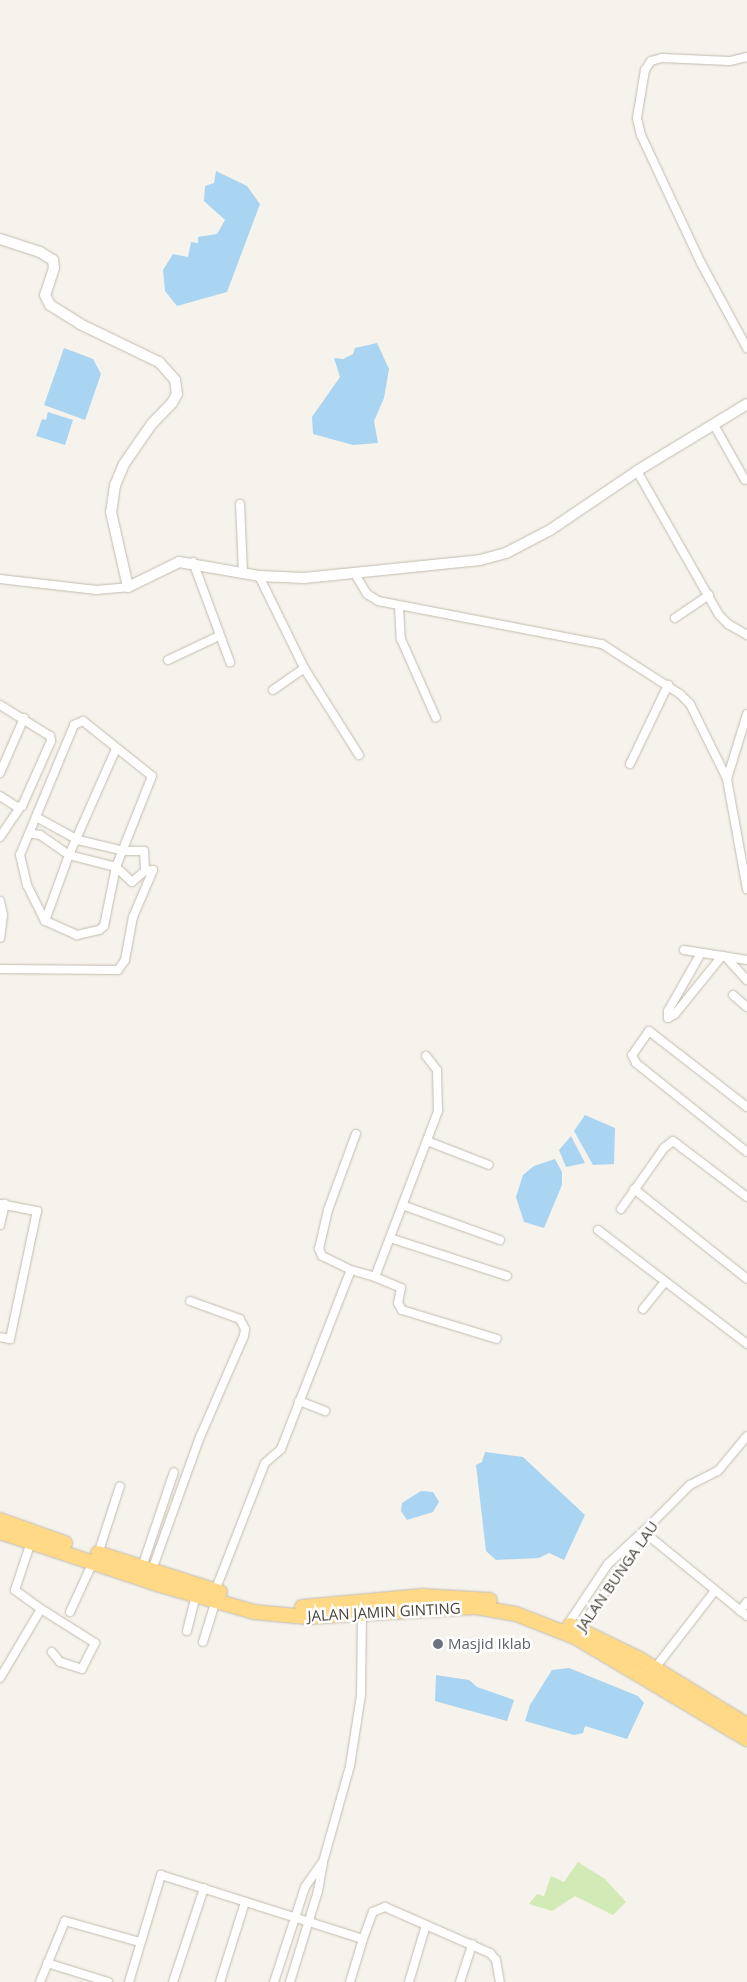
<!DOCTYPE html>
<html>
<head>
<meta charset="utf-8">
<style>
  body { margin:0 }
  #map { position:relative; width:747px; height:1982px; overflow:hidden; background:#f6f3ec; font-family:"Open Sans",sans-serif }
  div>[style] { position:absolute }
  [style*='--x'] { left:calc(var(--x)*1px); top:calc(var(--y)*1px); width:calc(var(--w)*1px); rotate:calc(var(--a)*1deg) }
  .green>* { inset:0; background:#d2eab5 }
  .water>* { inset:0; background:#a9d4f2 }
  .roads { filter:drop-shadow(0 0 1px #c2bbae) drop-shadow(0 0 1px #c2bbae) }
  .minor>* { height:8px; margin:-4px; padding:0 4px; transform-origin:4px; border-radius:4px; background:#fff }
  .tertiary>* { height:10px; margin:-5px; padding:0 5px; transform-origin:5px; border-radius:5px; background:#fff }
  .trunk>* { height:14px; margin:-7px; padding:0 7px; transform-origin:7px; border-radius:7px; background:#ffd985 }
  .dots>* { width:14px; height:14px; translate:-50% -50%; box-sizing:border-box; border:2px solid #fff; border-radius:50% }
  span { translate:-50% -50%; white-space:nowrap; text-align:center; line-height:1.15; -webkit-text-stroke:5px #fff; paint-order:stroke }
  .street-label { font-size:15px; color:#4b4439 }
  .worship-label { font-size:15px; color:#5b616d }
  .left { translate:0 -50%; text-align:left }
</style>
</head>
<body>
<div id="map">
  <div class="green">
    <i style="clip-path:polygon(578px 1862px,605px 1879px,626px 1902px,613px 1915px,575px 1896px,552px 1911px,529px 1904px,537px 1894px,544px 1896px,551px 1876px,564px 1882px)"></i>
  </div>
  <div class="water">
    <i style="clip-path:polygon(216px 171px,247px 186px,260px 204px,227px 292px,177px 306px,165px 291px,163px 270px,173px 254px,188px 257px,191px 242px,198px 243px,198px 237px,217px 234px,225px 220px,204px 201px,205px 186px,214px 183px)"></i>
    <i style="clip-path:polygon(377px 343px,389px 369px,384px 398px,374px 421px,378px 443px,353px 445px,313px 434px,312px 417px,340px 377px,334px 358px,343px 359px,353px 354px,355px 348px)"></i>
    <i style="clip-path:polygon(64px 348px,93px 359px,101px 374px,85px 420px,44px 405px)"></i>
    <i style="clip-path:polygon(48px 412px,73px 420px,65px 445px,36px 436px,42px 419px,46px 420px)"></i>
    <i style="clip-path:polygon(585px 1115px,615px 1128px,614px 1164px,593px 1165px,574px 1131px)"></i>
    <i style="clip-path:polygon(571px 1136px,585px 1163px,566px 1167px,559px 1150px)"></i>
    <i style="clip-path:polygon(555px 1159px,562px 1172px,562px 1185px,544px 1228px,524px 1222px,516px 1197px,523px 1175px,534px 1166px)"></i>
    <i style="clip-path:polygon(485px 1452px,523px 1457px,585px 1515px,564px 1560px,549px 1553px,539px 1558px,496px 1560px,486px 1551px,476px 1465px,482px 1462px)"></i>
    <i style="clip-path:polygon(421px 1491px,433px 1492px,439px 1502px,433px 1512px,407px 1520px,401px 1511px,402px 1503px)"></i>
    <i style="clip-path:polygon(569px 1668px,638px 1696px,644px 1703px,627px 1739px,585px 1726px,583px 1733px,574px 1735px,525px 1721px,530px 1705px,552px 1670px)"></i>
    <i style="clip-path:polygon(436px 1675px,469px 1680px,477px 1687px,514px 1700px,507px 1721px,435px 1701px)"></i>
  </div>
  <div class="roads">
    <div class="minor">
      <i style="--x:747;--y:57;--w:18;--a:167"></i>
      <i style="--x:729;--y:61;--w:67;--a:-177.4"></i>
      <i style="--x:662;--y:58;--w:11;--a:165"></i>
      <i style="--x:651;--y:61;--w:11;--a:124"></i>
      <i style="--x:645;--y:70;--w:49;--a:99.5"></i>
      <i style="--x:637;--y:118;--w:17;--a:77"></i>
      <i style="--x:641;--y:135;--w:141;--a:64.9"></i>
      <i style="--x:701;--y:263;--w:97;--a:61.6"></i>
      <i style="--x:714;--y:425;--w:63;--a:60.6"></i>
      <i style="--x:637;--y:471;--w:166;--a:60.3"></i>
      <i style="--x:719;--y:615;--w:13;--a:45"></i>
      <i style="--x:728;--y:624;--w:22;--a:30"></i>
      <i style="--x:240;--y:504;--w:68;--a:87.5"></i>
      <i style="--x:193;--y:562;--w:107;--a:69.7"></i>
      <i style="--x:355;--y:574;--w:23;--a:59"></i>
      <i style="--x:367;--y:594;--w:13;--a:32"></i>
      <i style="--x:378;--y:601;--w:228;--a:10.9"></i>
      <i style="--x:602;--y:644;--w:93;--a:32.7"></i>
      <i style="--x:680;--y:694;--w:14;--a:45"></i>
      <i style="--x:690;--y:704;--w:84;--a:63.7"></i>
      <i style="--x:259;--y:576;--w:102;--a:63.9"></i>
      <i style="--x:304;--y:668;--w:103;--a:57.7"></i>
      <i style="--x:0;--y:579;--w:97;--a:6.5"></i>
      <i style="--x:96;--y:590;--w:32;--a:-5"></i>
      <i style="--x:399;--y:606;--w:33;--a:87"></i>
      <i style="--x:401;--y:639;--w:86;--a:66.1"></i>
      <i style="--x:675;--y:618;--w:41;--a:-34.1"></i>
      <i style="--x:168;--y:660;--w:56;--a:-25.2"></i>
      <i style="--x:273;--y:690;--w:38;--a:-35"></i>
      <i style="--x:0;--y:705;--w:59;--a:31.8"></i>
      <i style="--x:50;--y:736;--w:5;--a:79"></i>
      <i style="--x:51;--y:741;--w:71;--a:114"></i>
      <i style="--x:22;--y:806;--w:5;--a:169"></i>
      <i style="--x:17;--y:807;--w:20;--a:-147"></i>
      <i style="--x:747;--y:714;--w:68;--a:107.1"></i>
      <i style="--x:727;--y:779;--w:112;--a:79.7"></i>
      <i style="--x:83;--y:721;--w:88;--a:38.6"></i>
      <i style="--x:152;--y:776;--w:98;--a:111.6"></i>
      <i style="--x:116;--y:867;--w:60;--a:101.5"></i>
      <i style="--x:104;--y:926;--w:6;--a:141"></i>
      <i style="--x:99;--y:930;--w:23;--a:167"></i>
      <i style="--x:77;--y:935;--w:35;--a:-156"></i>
      <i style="--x:45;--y:921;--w:40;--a:-116.6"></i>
      <i style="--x:27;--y:885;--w:31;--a:-103"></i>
      <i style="--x:20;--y:855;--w:141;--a:-67.4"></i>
      <i style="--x:74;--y:725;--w:10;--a:-24"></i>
      <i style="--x:630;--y:764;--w:88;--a:-64.3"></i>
      <i style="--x:0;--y:773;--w:60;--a:-66.4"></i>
      <i style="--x:36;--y:817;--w:48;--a:28.7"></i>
      <i style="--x:78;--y:840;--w:47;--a:13.4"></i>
      <i style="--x:124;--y:851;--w:20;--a:0"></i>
      <i style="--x:144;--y:851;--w:20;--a:87"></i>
      <i style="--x:0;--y:837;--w:36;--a:-56"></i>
      <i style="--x:0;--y:901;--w:14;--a:78"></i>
      <i style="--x:3;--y:915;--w:23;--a:97"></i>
      <i style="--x:45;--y:921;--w:70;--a:-70"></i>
      <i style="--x:69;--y:855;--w:116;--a:-66.1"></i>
      <i style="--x:684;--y:950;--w:64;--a:9"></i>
      <i style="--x:701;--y:953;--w:67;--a:119.6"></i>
      <i style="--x:668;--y:1011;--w:7;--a:90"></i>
      <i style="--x:668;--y:1018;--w:8;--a:-30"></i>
      <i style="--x:675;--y:1014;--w:75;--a:-51"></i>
      <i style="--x:726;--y:957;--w:31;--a:48"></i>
      <i style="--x:0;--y:969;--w:118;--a:0.5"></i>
      <i style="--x:118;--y:970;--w:12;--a:-55"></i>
      <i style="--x:125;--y:960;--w:44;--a:-79.5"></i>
      <i style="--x:133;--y:917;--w:51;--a:-66.9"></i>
      <i style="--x:153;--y:870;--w:8;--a:173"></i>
      <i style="--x:145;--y:871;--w:17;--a:140"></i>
      <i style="--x:132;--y:882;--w:22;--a:-137"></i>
      <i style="--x:116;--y:867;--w:49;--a:-165.7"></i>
      <i style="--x:69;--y:855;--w:35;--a:-145"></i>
      <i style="--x:40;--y:835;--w:11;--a:-170"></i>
      <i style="--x:733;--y:995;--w:18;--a:41"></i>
      <i style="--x:747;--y:1107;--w:124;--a:-142.2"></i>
      <i style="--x:649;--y:1031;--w:29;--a:125"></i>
      <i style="--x:632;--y:1055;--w:9;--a:63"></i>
      <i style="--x:636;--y:1063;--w:142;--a:38.7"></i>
      <i style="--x:427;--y:1141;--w:66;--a:21.2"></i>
      <i style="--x:634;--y:1189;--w:144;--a:38.5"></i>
      <i style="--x:0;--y:1204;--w:38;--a:11"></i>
      <i style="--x:37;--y:1211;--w:131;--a:101.9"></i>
      <i style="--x:10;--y:1339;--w:10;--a:-169"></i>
      <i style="--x:402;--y:1205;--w:104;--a:19.7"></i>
      <i style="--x:621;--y:1209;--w:75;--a:-54.8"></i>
      <i style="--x:664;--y:1148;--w:11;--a:-38"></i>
      <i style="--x:673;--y:1141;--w:93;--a:37.1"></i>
      <i style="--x:0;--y:1225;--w:22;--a:-77"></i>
      <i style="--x:598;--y:1230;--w:188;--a:37.4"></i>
      <i style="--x:390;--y:1238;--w:123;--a:18"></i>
      <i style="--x:351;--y:1270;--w:32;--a:-154"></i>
      <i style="--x:322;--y:1256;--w:8;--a:-113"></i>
      <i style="--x:319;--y:1249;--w:40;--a:-77"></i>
      <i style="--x:328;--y:1210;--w:81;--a:-69.8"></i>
      <i style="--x:375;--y:1277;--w:28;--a:23"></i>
      <i style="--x:401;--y:1288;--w:15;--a:101"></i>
      <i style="--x:398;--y:1303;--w:8;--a:60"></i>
      <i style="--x:402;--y:1310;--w:99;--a:17"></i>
      <i style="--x:643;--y:1309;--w:35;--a:-51"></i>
      <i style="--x:299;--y:1401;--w:28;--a:21"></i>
      <i style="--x:644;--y:1532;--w:133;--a:39.2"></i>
      <i style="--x:98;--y:1554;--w:71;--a:-72.1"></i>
      <i style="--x:141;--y:1570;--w:103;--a:-71.4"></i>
      <i style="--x:152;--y:1570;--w:141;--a:-70.2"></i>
      <i style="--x:200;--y:1437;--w:110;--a:-66.5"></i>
      <i style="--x:244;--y:1336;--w:7;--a:-82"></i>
      <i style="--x:245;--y:1329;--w:11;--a:-117"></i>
      <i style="--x:240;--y:1319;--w:53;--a:-160.2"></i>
      <i style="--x:215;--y:1591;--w:137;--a:-68.7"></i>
      <i style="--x:265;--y:1463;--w:21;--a:-41"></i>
      <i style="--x:281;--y:1449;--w:187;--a:-68.7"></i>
      <i style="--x:349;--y:1275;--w:5;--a:-68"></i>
      <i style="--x:351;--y:1270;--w:25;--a:16"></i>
      <i style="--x:375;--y:1277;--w:178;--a:-69.2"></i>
      <i style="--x:438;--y:1111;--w:41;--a:-91.4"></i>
      <i style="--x:437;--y:1070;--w:18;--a:-128"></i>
      <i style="--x:41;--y:1609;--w:64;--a:32.2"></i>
      <i style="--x:95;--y:1643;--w:29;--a:117"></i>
      <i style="--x:82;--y:1669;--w:23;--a:-162"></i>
      <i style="--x:60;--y:1662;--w:13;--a:-129"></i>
      <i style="--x:740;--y:1611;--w:11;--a:-52"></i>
      <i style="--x:70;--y:1612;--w:55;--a:-65.3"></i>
      <i style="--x:566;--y:1627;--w:76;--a:-56.3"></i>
      <i style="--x:608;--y:1564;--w:57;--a:-42.9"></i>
      <i style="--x:187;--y:1631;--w:37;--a:-76"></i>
      <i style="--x:578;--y:1632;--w:129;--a:-56.1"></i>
      <i style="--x:650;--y:1525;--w:57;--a:-45"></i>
      <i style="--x:690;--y:1485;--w:31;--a:-27"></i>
      <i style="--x:718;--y:1471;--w:45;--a:-50.4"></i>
      <i style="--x:203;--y:1642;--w:44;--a:-72.8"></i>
      <i style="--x:655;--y:1668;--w:96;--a:-52.2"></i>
      <i style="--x:0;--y:1678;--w:80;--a:-59.3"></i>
      <i style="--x:41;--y:1609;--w:32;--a:-144"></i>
      <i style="--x:15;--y:1590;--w:51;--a:-71.6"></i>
      <i style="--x:363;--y:1939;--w:29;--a:-70"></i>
      <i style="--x:373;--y:1912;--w:13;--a:-23"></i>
      <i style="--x:385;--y:1907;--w:115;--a:23.7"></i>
      <i style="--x:490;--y:1953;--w:9;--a:49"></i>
      <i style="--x:496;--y:1960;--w:22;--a:80"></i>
      <i style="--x:47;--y:1963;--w:64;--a:17.3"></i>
      <i style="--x:40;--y:1982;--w:66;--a:-67.7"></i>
      <i style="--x:65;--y:1921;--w:77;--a:15.8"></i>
      <i style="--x:129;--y:1982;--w:112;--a:-73.3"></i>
      <i style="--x:161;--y:1875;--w:212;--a:17.6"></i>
      <i style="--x:363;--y:1939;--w:45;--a:106.8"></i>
      <i style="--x:173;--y:1982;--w:99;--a:-71.7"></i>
      <i style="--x:220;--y:1982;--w:84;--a:-72.6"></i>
      <i style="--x:274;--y:1982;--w:100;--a:-71.9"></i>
      <i style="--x:305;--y:1887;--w:29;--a:-55"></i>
      <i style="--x:290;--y:1982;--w:95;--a:-72.9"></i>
      <i style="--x:318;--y:1891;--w:29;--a:-80"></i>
      <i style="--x:323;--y:1862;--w:100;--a:-74.3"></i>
      <i style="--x:350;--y:1766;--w:72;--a:-81.2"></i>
      <i style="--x:361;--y:1695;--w:81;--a:-89.3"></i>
      <i style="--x:409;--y:1982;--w:59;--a:-73.4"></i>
      <i style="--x:460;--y:1982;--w:40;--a:-72"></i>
    </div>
    <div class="tertiary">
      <i style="--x:0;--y:239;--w:42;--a:18"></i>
      <i style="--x:40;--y:252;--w:15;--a:32"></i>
      <i style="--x:53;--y:260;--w:8;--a:83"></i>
      <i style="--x:54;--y:268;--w:28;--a:108"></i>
      <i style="--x:45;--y:295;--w:11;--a:63"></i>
      <i style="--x:50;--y:305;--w:36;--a:32"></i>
      <i style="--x:80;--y:324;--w:88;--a:25.7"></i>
      <i style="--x:159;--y:362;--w:24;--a:48"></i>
      <i style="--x:175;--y:380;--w:14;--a:82"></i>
      <i style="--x:177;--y:394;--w:10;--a:119"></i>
      <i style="--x:172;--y:403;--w:30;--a:134"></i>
      <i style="--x:151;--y:425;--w:47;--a:124.7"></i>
      <i style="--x:124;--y:464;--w:23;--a:113"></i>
      <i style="--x:115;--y:485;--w:27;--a:98"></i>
      <i style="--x:111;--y:512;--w:77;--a:77.2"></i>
      <i style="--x:128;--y:587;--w:57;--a:-26.1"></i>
      <i style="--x:179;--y:562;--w:81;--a:9.9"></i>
      <i style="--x:259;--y:576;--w:45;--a:2.5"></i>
      <i style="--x:304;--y:578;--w:177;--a:-5.8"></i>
      <i style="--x:480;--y:560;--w:27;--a:-15"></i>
      <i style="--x:506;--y:553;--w:50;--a:-27.6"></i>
      <i style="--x:550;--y:530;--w:105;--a:-34.1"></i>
      <i style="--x:637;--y:471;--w:129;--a:-31.3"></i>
    </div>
    <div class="trunk">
      <i style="--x:0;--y:1520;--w:69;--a:19.5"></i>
      <i style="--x:0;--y:1532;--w:169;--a:18.3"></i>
      <i style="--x:160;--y:1585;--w:98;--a:16"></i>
      <i style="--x:254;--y:1612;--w:53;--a:5.4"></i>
      <i style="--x:307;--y:1617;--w:169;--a:-3.4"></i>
      <i style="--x:476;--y:1607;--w:41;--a:9.9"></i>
      <i style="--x:516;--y:1614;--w:63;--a:21.3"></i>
      <i style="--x:575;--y:1637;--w:200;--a:30.7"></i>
      <i style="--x:98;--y:1553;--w:128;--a:17.7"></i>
      <i style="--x:302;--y:1607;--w:121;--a:-5.2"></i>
      <i style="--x:422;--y:1596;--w:68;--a:3.4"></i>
      <i style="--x:570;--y:1625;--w:76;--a:25.9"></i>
      <i style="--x:638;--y:1658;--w:128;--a:31.6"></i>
    </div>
  </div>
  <div class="dots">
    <i style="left:438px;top:1644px;background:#6b7280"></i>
  </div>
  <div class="street-label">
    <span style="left:617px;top:1576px;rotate:-55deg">JALAN BUNGA LAU</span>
    <span style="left:384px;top:1612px;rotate:-3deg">JALAN JAMIN GINTING</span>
  </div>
  <div class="worship-label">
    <span class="left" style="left:448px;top:1644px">Masjid Iklab</span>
  </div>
</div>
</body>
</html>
